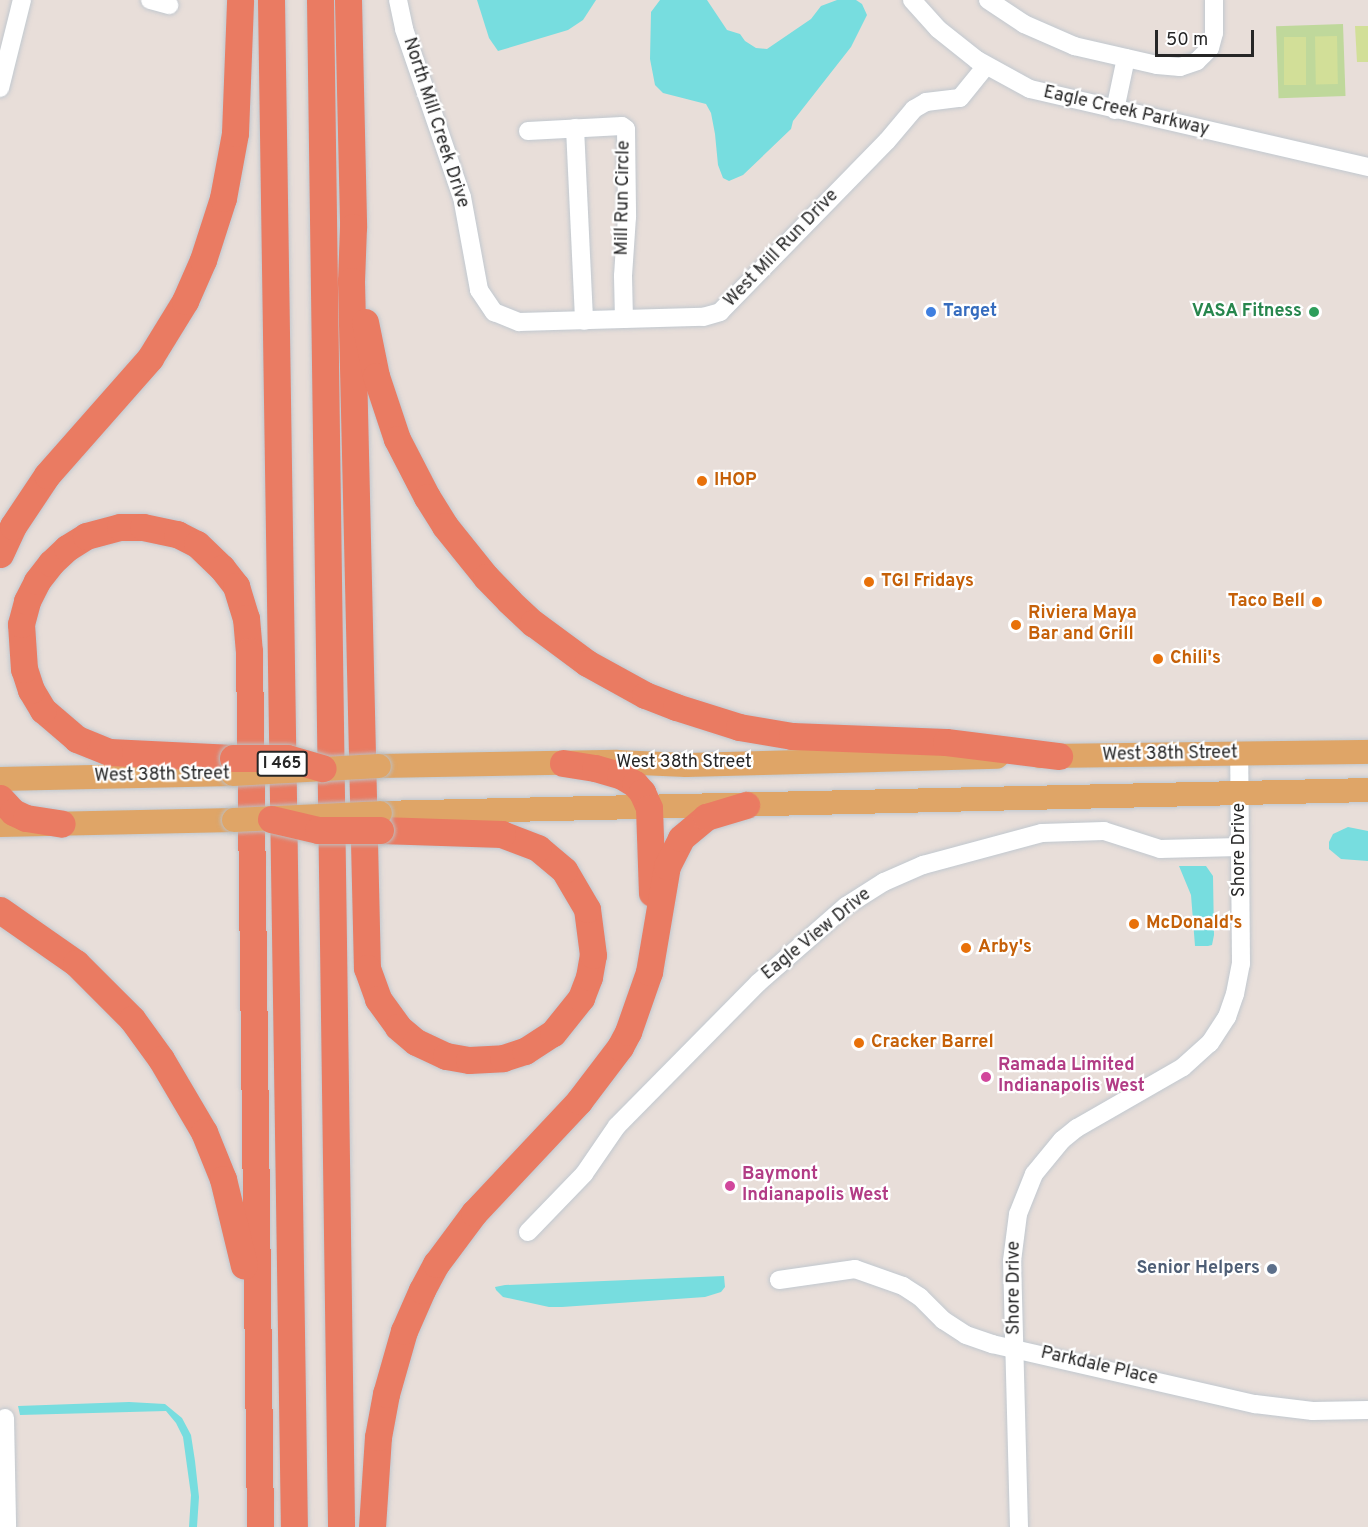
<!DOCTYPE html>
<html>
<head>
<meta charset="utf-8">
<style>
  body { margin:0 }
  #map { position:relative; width:1368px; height:1527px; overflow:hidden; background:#e8ded9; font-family:Overpass,sans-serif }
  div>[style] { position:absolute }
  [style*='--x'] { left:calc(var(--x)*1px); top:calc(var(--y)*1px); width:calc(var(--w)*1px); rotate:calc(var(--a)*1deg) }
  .green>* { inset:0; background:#bfd89b; transform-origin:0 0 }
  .pitch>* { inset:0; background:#d2df98; transform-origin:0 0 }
  .water>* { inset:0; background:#77dddf }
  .roads { filter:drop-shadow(0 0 2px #c1c8cf) drop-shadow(0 0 2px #c1c8cf) }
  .minor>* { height:18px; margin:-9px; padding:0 9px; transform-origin:9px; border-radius:9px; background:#fff }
  .major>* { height:24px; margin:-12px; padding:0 12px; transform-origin:12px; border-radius:12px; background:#dfa567 }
  .highway>* { height:27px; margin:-13.5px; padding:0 13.5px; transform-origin:13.5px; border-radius:13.5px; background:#ea7b62 }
  .bridges { filter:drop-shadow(0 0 2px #bebebe) drop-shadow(0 0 2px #bebebe) }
  .major-bridge>* { height:24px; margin:-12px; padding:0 12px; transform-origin:12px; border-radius:12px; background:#dfa567 }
  .highway-bridge>* { height:27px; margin:-13.5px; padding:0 13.5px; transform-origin:13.5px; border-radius:13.5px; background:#ea7b62 }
  .dots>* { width:16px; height:16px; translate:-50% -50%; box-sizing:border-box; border:3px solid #fff; border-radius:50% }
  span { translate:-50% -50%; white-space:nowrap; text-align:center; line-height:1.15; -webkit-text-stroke:4.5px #fff; paint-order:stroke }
  .shield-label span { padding:2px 4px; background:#fff; border:2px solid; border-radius:4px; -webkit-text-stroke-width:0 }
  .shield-label { font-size:16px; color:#262626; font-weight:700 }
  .street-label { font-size:18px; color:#262626 }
  .shop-label { font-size:18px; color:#366cbe; font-weight:700 }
  .left { translate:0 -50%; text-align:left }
  .leisure-label { font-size:18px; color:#27864d; font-weight:700 }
  .right { translate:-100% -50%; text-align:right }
  .food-label { font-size:18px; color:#c56008; font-weight:700 }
  .hotel-label { font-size:18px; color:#b23c85; font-weight:700 }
  .service-label { font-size:18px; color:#4e5e75; font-weight:700 }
  .scale { position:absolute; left:1155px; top:30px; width:99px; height:27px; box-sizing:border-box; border:3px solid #262626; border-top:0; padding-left:8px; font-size:18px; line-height:21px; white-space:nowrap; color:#262626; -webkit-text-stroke:4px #fff; paint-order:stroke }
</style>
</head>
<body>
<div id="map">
  <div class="green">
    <i style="left:1343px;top:24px;width:72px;height:67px;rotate:88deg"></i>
  </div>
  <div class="pitch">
    <i style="clip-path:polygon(1355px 26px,1368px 26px,1368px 62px,1357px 62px)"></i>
    <i style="left:1337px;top:36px;width:48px;height:22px;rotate:89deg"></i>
    <i style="left:1284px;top:37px;width:22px;height:48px"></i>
  </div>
  <div class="water">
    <i style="clip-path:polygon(477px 0,596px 0,583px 20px,568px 30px,498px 51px,489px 38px)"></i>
    <i style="clip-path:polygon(660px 0,707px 0,727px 30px,740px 34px,745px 41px,756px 48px,767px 49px,811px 19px,821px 6px,837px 0,856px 0,862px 4px,867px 15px,851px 47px,793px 121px,791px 129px,743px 175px,729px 181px,723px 178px,718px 165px,715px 134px,711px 113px,706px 104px,663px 93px,655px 85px,650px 59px,651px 12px)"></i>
    <i style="clip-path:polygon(1348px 827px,1368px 831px,1368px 861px,1341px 859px,1329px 849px,1329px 842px,1333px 834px)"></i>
    <i style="clip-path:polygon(1179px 866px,1206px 866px,1213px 876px,1214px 935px,1212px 945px,1208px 946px,1195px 946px,1191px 895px)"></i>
    <i style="clip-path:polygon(724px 1276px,725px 1287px,721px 1292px,705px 1297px,562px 1307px,549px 1307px,503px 1297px,496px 1290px,495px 1287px,505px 1285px)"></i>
    <i style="clip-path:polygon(129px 1402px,165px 1404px,182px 1418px,191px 1435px,195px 1461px,199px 1497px,197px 1527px,189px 1527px,191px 1495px,183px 1437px,176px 1423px,166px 1411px,20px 1415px,18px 1406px)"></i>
  </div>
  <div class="roads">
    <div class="minor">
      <i style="--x:150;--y:0;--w:20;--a:15"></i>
      <i style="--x:398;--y:0;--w:30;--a:78"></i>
      <i style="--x:404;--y:29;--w:178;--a:71"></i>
      <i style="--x:462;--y:197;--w:95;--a:79.6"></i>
      <i style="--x:479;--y:290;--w:27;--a:56"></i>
      <i style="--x:494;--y:312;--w:27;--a:22"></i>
      <i style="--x:519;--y:322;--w:184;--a:-1.6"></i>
      <i style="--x:703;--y:317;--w:18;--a:-16"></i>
      <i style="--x:720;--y:312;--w:239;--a:-45.7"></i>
      <i style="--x:887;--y:141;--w:42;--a:-49.8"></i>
      <i style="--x:914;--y:109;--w:14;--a:-30"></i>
      <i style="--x:926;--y:102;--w:34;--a:-7"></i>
      <i style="--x:960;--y:98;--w:41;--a:-50.9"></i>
      <i style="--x:912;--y:0;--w:39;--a:48"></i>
      <i style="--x:938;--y:29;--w:50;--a:38.5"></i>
      <i style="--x:977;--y:60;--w:60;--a:28.7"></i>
      <i style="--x:1030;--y:89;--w:347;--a:13"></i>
      <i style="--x:988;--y:0;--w:43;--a:33.7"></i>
      <i style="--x:1024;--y:24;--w:55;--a:23.7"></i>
      <i style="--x:1074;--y:46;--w:85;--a:12.9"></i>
      <i style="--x:1157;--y:65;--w:23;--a:5"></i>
      <i style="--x:1180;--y:67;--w:18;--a:-19"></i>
      <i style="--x:1197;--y:61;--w:18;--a:-45"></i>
      <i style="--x:1210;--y:48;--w:16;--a:-75"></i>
      <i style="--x:1214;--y:33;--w:33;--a:-90"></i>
      <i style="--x:0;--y:88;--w:91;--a:-76"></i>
      <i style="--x:1115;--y:110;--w:53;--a:-78.1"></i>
      <i style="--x:575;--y:128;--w:193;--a:87.3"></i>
      <i style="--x:528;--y:131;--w:94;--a:-3"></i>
      <i style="--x:622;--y:126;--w:5;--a:37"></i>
      <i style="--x:626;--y:129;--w:88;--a:89.3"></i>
      <i style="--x:627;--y:217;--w:59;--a:93.9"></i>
      <i style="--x:623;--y:276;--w:43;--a:88.7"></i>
      <i style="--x:528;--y:1232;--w:81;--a:-46"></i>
      <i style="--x:584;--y:1174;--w:58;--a:-55.5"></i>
      <i style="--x:617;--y:1126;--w:201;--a:-45.4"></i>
      <i style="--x:758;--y:983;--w:117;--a:-41.2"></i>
      <i style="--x:846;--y:906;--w:45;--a:-32.3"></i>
      <i style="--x:884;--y:882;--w:43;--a:-23.6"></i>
      <i style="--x:923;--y:865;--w:123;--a:-15.1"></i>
      <i style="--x:1042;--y:833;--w:62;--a:-1.8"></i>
      <i style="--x:1104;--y:831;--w:59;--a:17.8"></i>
      <i style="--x:1160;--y:849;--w:79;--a:-1.5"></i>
      <i style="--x:779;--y:1280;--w:77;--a:-8.2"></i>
      <i style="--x:855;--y:1269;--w:51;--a:19.5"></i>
      <i style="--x:903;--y:1286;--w:20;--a:33"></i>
      <i style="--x:920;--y:1297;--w:33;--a:45"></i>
      <i style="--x:943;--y:1320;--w:27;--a:33"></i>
      <i style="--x:966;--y:1335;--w:28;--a:19"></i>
      <i style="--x:992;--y:1344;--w:270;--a:12.9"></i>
      <i style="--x:1255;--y:1404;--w:58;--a:6.9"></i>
      <i style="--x:1313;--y:1411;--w:55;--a:-1"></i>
      <i style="--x:5;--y:1418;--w:109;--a:88.9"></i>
      <i style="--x:1019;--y:1527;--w:266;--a:-91.5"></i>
      <i style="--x:1012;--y:1261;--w:47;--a:-82.7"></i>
      <i style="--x:1018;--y:1214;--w:43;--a:-68.2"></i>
      <i style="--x:1034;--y:1174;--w:44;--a:-50.5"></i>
      <i style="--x:1062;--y:1140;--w:19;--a:-39"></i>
      <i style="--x:1077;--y:1128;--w:122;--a:-29.9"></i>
      <i style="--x:1183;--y:1067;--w:36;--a:-42"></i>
      <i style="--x:1210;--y:1043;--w:31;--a:-57"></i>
      <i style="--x:1227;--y:1017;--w:24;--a:-71"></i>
      <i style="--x:1235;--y:994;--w:31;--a:-79"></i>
      <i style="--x:1241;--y:964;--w:210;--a:-90.5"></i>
    </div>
    <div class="major">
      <i style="--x:1040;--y:756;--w:328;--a:-0.7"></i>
      <i style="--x:379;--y:766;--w:238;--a:-1"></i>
      <i style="--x:617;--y:762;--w:69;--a:2.5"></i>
      <i style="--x:686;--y:765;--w:311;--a:-1.5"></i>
      <i style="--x:0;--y:779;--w:233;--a:-1.2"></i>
      <i style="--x:380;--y:813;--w:988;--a:-1.33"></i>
      <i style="--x:0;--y:825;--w:234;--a:-1.2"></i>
    </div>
    <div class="highway">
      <i style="--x:271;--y:0;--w:1527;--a:89.14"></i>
      <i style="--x:320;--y:0;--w:1527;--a:89.21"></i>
      <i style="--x:348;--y:0;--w:227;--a:88.7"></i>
      <i style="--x:353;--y:227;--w:54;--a:92.1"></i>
      <i style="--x:351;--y:281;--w:687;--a:88.67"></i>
      <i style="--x:367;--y:968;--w:33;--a:70"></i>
      <i style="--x:378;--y:999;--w:34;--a:54"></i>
      <i style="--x:398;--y:1027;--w:23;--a:40"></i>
      <i style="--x:416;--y:1042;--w:33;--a:25"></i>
      <i style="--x:446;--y:1056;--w:23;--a:10"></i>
      <i style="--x:469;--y:1060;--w:34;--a:-3"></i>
      <i style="--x:503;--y:1058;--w:23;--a:-18"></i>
      <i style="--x:525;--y:1051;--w:33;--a:-33"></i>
      <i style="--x:553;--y:1033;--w:45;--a:-51.3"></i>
      <i style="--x:581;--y:998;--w:22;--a:-69"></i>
      <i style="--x:589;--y:977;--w:22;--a:-80"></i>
      <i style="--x:593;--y:955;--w:46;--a:-97.4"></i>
      <i style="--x:587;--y:909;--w:45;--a:-120.5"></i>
      <i style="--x:564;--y:870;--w:34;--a:-140"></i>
      <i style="--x:538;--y:848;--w:39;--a:-159"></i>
      <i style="--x:502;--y:834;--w:122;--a:-178.1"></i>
      <i style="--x:365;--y:322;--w:55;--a:78.5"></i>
      <i style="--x:376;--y:376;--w:66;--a:71.6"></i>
      <i style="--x:397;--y:439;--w:65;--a:62.7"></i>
      <i style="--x:427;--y:497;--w:34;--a:58"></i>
      <i style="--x:445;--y:526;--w:65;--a:51.2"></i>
      <i style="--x:486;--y:577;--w:33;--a:46"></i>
      <i style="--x:509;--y:601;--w:33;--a:43"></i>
      <i style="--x:533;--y:623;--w:67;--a:36.5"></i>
      <i style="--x:587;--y:663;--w:66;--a:28.9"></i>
      <i style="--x:645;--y:695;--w:33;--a:21"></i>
      <i style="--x:676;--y:707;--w:66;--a:17.6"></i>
      <i style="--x:739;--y:727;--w:54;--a:9.6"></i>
      <i style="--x:792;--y:736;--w:154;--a:2.2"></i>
      <i style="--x:946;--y:742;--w:114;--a:7.1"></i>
      <i style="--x:0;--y:554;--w:31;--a:-65"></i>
      <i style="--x:13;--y:526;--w:61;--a:-56.3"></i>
      <i style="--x:47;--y:475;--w:156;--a:-48.6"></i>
      <i style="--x:150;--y:358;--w:67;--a:-58.4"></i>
      <i style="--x:185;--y:301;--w:45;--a:-66.3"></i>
      <i style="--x:203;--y:260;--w:65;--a:-72.1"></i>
      <i style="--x:223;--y:198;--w:66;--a:-79.5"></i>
      <i style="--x:235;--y:133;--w:133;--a:-87.8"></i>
      <i style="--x:233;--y:758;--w:124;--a:-177.2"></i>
      <i style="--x:109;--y:752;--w:35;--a:-158"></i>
      <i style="--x:77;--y:739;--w:45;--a:-139.5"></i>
      <i style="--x:43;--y:710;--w:23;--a:-121"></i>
      <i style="--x:31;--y:690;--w:22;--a:-108"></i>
      <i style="--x:24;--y:669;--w:45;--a:-93.8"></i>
      <i style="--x:21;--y:624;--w:24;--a:-75"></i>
      <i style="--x:27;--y:601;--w:22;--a:-63"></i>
      <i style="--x:37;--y:581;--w:23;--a:-52"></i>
      <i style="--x:51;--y:563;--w:22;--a:-43"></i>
      <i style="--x:67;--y:548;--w:22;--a:-32"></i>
      <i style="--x:86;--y:536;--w:35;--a:-15"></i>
      <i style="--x:120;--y:527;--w:23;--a:0"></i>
      <i style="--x:143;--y:527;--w:35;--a:12"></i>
      <i style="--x:177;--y:534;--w:22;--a:27"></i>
      <i style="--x:197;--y:544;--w:35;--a:44"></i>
      <i style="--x:222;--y:568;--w:23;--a:52"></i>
      <i style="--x:236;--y:586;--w:34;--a:73"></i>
      <i style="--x:246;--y:618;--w:33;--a:85"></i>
      <i style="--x:249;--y:651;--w:876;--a:89.28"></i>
      <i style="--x:563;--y:763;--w:32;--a:9"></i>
      <i style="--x:595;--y:768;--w:26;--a:16"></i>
      <i style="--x:620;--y:775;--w:17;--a:31"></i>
      <i style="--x:635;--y:784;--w:11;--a:49"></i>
      <i style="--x:642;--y:792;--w:17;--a:66"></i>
      <i style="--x:649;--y:808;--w:85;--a:88"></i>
      <i style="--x:0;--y:798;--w:19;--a:47"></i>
      <i style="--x:13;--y:812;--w:14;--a:25"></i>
      <i style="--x:26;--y:818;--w:36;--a:9"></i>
      <i style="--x:0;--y:910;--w:93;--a:34.9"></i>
      <i style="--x:76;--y:963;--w:79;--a:45"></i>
      <i style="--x:132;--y:1019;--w:49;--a:54.1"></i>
      <i style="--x:161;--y:1059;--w:85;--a:59.5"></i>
      <i style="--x:204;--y:1132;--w:51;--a:68"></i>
      <i style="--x:223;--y:1179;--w:89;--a:76.4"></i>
      <i style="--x:372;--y:1527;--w:90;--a:-86.2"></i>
      <i style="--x:378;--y:1437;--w:44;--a:-79.5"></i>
      <i style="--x:386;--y:1394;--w:66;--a:-74.1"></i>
      <i style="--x:404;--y:1331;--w:45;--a:-66.3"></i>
      <i style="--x:422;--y:1290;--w:30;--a:-62"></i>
      <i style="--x:436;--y:1264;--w:64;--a:-53.3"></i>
      <i style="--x:474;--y:1213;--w:154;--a:-46.8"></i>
      <i style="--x:579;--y:1101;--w:68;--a:-52.8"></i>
      <i style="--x:620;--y:1047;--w:17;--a:-62"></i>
      <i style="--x:628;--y:1032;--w:64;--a:-70.7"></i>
      <i style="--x:649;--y:972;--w:108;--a:-80.4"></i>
      <i style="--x:667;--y:866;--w:31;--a:-63"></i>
      <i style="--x:681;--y:838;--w:33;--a:-40"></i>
      <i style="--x:706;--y:817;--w:42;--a:-16.7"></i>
    </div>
  </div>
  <div class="bridges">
    <div class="major-bridge">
      <i style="--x:233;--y:774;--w:146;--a:-3.1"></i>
      <i style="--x:234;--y:820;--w:146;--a:-2.7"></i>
    </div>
    <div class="highway-bridge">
      <i style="--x:233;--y:758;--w:54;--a:0"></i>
      <i style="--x:287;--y:758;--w:37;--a:16"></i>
      <i style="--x:271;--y:819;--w:48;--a:13.2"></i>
      <i style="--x:318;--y:830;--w:62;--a:0"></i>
    </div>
  </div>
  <div class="dots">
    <i style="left:931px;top:312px;background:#3f7fe0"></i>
    <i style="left:1314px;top:312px;background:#2e9e5b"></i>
    <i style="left:702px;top:481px;background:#e8710a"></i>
    <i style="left:869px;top:582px;background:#e8710a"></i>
    <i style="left:1317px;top:602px;background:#e8710a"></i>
    <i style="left:1016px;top:625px;background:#e8710a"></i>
    <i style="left:1158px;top:659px;background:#e8710a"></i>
    <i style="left:1134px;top:924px;background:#e8710a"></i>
    <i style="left:966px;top:948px;background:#e8710a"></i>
    <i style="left:859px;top:1043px;background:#e8710a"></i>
    <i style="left:986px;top:1077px;background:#d1479c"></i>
    <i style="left:730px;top:1186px;background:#d1479c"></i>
    <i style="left:1272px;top:1269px;background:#5c6f8a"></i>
  </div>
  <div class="shield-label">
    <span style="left:282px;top:764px">I 465</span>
  </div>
  <div class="street-label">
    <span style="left:1126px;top:112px;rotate:13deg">Eagle Creek Parkway</span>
    <span style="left:435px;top:123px;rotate:72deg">North Mill Creek Drive</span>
    <span style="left:624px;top:198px;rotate:-89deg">Mill Run Circle</span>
    <span style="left:782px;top:249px;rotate:-46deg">West Mill Run Drive</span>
    <span style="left:1170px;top:755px;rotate:-1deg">West 38th Street</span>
    <span style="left:684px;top:763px">West 38th Street</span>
    <span style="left:162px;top:776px;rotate:-1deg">West 38th Street</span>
    <span style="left:1240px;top:850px;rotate:-90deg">Shore Drive</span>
    <span style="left:817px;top:935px;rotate:-39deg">Eagle View Drive</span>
    <span style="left:1015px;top:1288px;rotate:-90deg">Shore Drive</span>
    <span style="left:1099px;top:1367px;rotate:13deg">Parkdale Place</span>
  </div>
  <div class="shop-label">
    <span class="left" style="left:943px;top:312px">Target</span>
  </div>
  <div class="leisure-label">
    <span class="right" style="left:1302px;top:312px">VASA Fitness</span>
  </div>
  <div class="food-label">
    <span class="left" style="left:714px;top:481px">IHOP</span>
    <span class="left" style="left:881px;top:582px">TGI Fridays</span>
    <span class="right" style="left:1305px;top:602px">Taco Bell</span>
    <span class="left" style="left:1028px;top:625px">Riviera Maya<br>Bar and Grill</span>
    <span class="left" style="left:1170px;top:659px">Chili's</span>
    <span class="left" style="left:1146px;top:924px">McDonald's</span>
    <span class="left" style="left:978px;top:948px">Arby's</span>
    <span class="left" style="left:871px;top:1043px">Cracker Barrel</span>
  </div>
  <div class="hotel-label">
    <span class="left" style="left:998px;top:1077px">Ramada Limited<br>Indianapolis West</span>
    <span class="left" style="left:742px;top:1186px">Baymont<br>Indianapolis West</span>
  </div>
  <div class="service-label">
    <span class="right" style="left:1260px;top:1269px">Senior Helpers</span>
  </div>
  <div class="scale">50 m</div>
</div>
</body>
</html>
